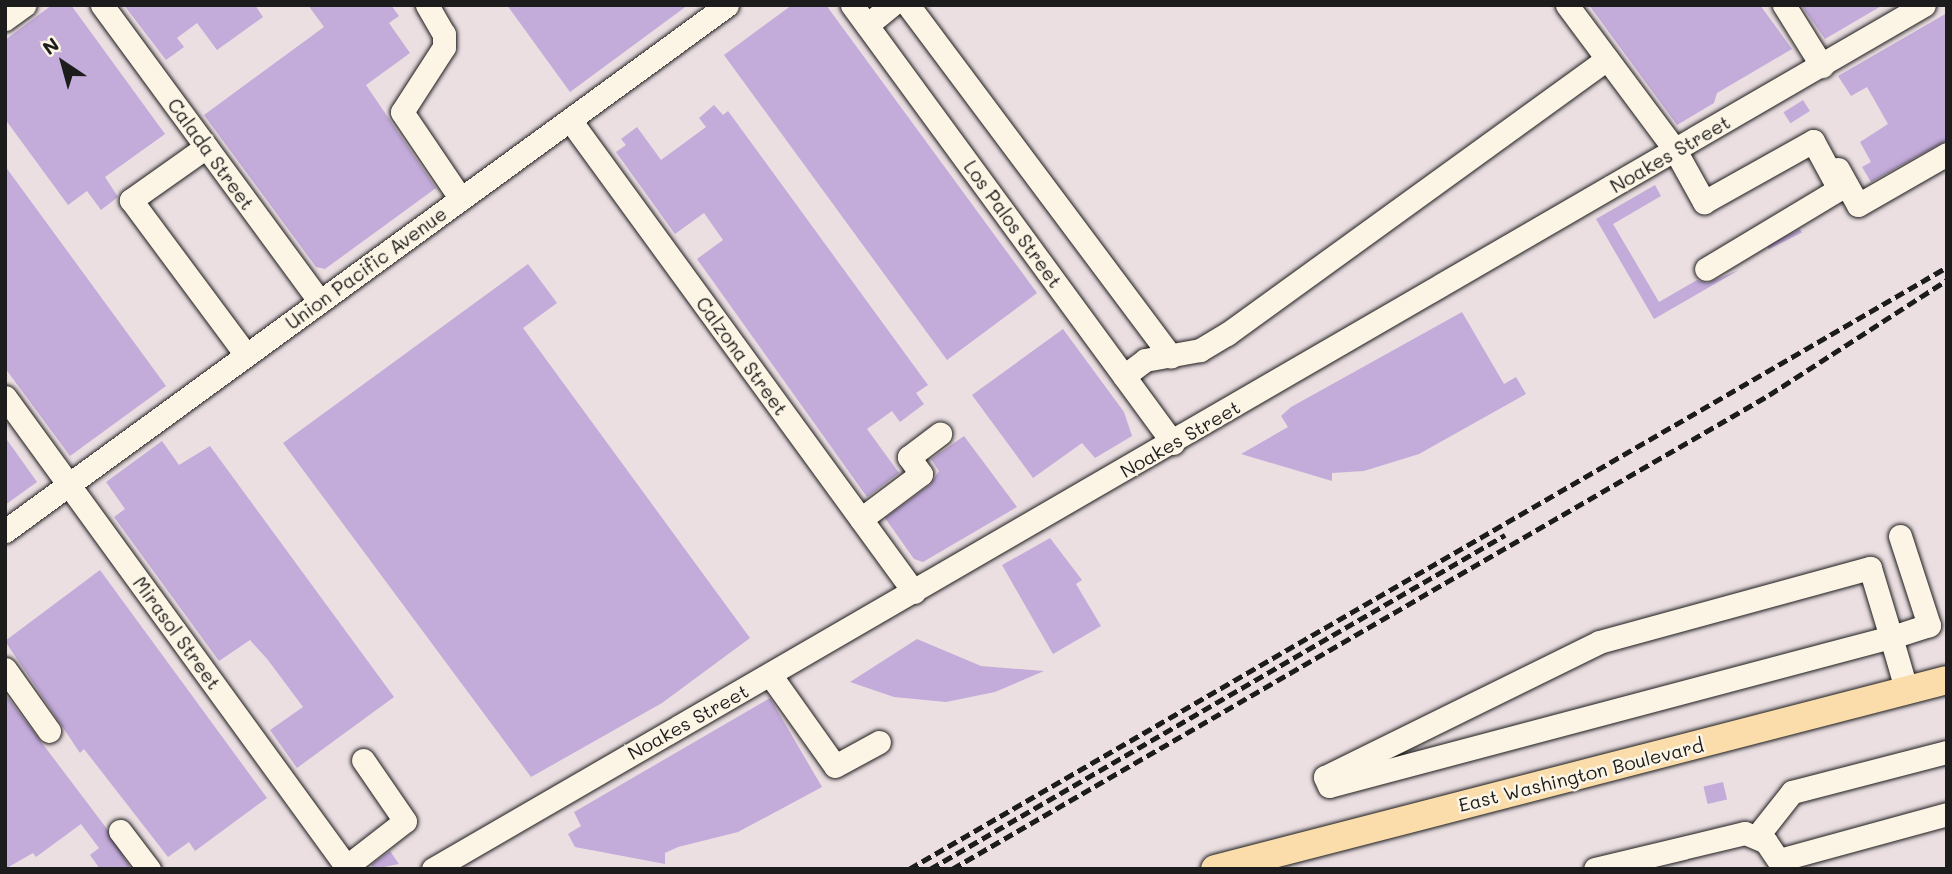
<!DOCTYPE html>
<html>
<head>
<meta charset="utf-8">
<style>
  body { margin:0 }
  #map { position:relative; width:1952px; height:874px; overflow:hidden; background:#ebdfe2; font-family:Mali,sans-serif }
  div>[style] { position:absolute }
  [style*='--x'] { left:calc(var(--x)*1px); top:calc(var(--y)*1px); width:calc(var(--w)*1px); rotate:calc(var(--a)*1deg) }
  .building>* { inset:0; background:#c3abda; transform-origin:0 0 }
  .roads { filter:drop-shadow(0 0 2px #1c1c1c) drop-shadow(0 0 2px #1c1c1c) }
  .minor>* { height:23px; margin:-11.5px; padding:0 11.5px; transform-origin:11.5px; border-radius:11.5px; background:#fcf5e5 }
  .major>* { height:28px; margin:-14px; padding:0 14px; transform-origin:14px; border-radius:14px; background:#faddab }
  .rail>* { height:4.5px; margin-top:-2.25px; transform-origin:0; background:repeating-linear-gradient(90deg,#1c1c1c 0 10px,transparent 0 15px) }
  span { translate:-50% -50%; white-space:nowrap; text-align:center; line-height:1.15; -webkit-text-stroke:5px #fcf5e5; paint-order:stroke }
  .street-label { font-size:19px; color:#1c1c1c }
  .frame { position:absolute; inset:0; border:7px solid #1c1c1c; pointer-events:none }
  .north { position:absolute; left:28px; top:28px; width:70px; height:70px; -webkit-text-stroke:5px #fcf5e5; paint-order:stroke; rotate:324deg; font-size:19px; font-weight:700; line-height:28px; text-align:center; color:#1c1c1c }
  .north::after { content:''; display:block; margin:auto; width:24px; height:32px; background:#1c1c1c; clip-path:polygon(50% 0,100% 100%,50% 72%,0 100%) }
</style>
</head>
<body>
<div id="map">
  <div class="building">
    <i style="clip-path:polygon(52px 5px,71px 5px,165px 134px,105px 177px,118px 197px,101px 210px,87px 191px,68px 205px,5px 119px,5px 40px)"></i>
    <i style="clip-path:polygon(124px 5px,255px 5px,263px 17px,217px 50px,197px 23px,177px 38px,184px 47px,166px 60px)"></i>
    <i style="clip-path:polygon(308px 5px,391px 5px,399px 16px,389px 23px,410px 53px,366px 85px,436px 188px,325px 269px,316px 267px,204px 115px,324px 27px)"></i>
    <i style="clip-path:polygon(507px 5px,688px 5px,570px 92px)"></i>
    <i style="clip-path:polygon(792px 5px,826px 5px,1037px 293px,947px 360px,724px 55px)"></i>
    <i style="clip-path:polygon(1589px 5px,1760px 5px,1792px 49px,1717px 93px,1714px 103px,1677px 125px)"></i>
    <i style="clip-path:polygon(1801px 5px,1883px 5px,1825px 39px)"></i>
    <i style="clip-path:polygon(1947px 13px,1947px 140px,1871px 182px,1862px 167px,1871px 162px,1860px 142px,1888px 124px,1867px 87px,1851px 96px,1838px 76px)"></i>
    <i style="left:1803px;top:100px;width:13px;height:23px;rotate:58deg"></i>
    <i style="clip-path:polygon(714px 105px,723px 115px,728px 111px,928px 385px,916px 393px,924px 404px,900px 422px,892px 411px,867px 429px,899px 473px,867px 497px,697px 259px,723px 240px,704px 213px,675px 234px,616px 152px,626px 145px,621px 139px,637px 127px,661px 160px,706px 127px,699px 118px)"></i>
    <i style="clip-path:polygon(5px 166px,166px 386px,70px 456px,5px 368px)"></i>
    <i style="clip-path:polygon(1655px 185px,1661px 196px,1613px 224px,1659px 302px,1697px 280px,1707px 283px,1739px 270px,1654px 319px,1596px 219px)"></i>
    <i style="left:1800px;top:229px;width:4px;height:37px;rotate:63deg"></i>
    <i style="clip-path:polygon(528px 264px,557px 303px,523px 328px,750px 638px,662px 703px,531px 777px,283px 443px)"></i>
    <i style="clip-path:polygon(1462px 312px,1504px 384px,1516px 377px,1526px 394px,1419px 454px,1364px 471px,1332px 473px,1332px 481px,1241px 454px,1288px 427px,1281px 416px,1291px 407px)"></i>
    <i style="clip-path:polygon(1063px 329px,1124px 412px,1132px 436px,1095px 458px,1082px 443px,1033px 478px,972px 395px)"></i>
    <i style="clip-path:polygon(964px 436px,1017px 507px,923px 562px,914px 559px,885px 518px,930px 485px,939px 471px,931px 459px)"></i>
    <i style="clip-path:polygon(5px 437px,37px 482px,5px 505px)"></i>
    <i style="clip-path:polygon(162px 441px,179px 465px,210px 446px,394px 697px,297px 768px,270px 730px,303px 707px,268px 660px,250px 640px,219px 661px,114px 517px,125px 509px,106px 482px)"></i>
    <i style="clip-path:polygon(1050px 538px,1082px 580px,1076px 584px,1101px 626px,1053px 654px,1002px 565px)"></i>
    <i style="clip-path:polygon(100px 570px,267px 798px,195px 851px,189px 842px,168px 857px,84px 749px,80px 753px,5px 641px)"></i>
    <i style="clip-path:polygon(917px 639px,981px 666px,1044px 671px,995px 692px,946px 702px,894px 697px,850px 682px)"></i>
    <i style="clip-path:polygon(5px 694px,107px 829px,131px 869px,100px 869px,90px 855px,99px 848px,81px 824px,36px 857px,33px 853px,5px 869px)"></i>
    <i style="clip-path:polygon(770px 698px,822px 787px,738px 832px,678px 847px,665px 853px,665px 864px,575px 847px,568px 834px,581px 826px,574px 812px)"></i>
    <i style="left:1723px;top:782px;width:18px;height:20px;rotate:77deg"></i>
    <i style="clip-path:polygon(390px 851px,399px 864px,374px 869px,371px 865px)"></i>
  </div>
  <div class="roads">
    <div class="minor">
      <i style="--x:102;--y:5;--w:368;--a:53.7"></i>
      <i style="--x:427;--y:5;--w:34;--a:60"></i>
      <i style="--x:444;--y:34;--w:13;--a:90"></i>
      <i style="--x:444;--y:47;--w:77;--a:122.9"></i>
      <i style="--x:402;--y:112;--w:105;--a:55.9"></i>
      <i style="--x:852;--y:5;--w:543;--a:53.76"></i>
      <i style="--x:908;--y:5;--w:439;--a:53.2"></i>
      <i style="--x:1567;--y:5;--w:181;--a:53.3"></i>
      <i style="--x:1675;--y:150;--w:60;--a:60.9"></i>
      <i style="--x:1704;--y:202;--w:125;--a:-29.2"></i>
      <i style="--x:1813;--y:141;--w:55;--a:61.6"></i>
      <i style="--x:1839;--y:189;--w:155;--a:149"></i>
      <i style="--x:1784;--y:5;--w:72;--a:58.1"></i>
      <i style="--x:5;--y:19;--w:24;--a:-36"></i>
      <i style="--x:867;--y:25;--w:32;--a:-39"></i>
      <i style="--x:570;--y:120;--w:584;--a:53.91"></i>
      <i style="--x:206;--y:147;--w:92;--a:144.8"></i>
      <i style="--x:131;--y:200;--w:193;--a:53.4"></i>
      <i style="--x:1838;--y:169;--w:41;--a:60.9"></i>
      <i style="--x:1858;--y:205;--w:103;--a:-29.8"></i>
      <i style="--x:1124;--y:376;--w:26;--a:-37"></i>
      <i style="--x:1145;--y:360;--w:56;--a:-10.3"></i>
      <i style="--x:1200;--y:350;--w:31;--a:-31"></i>
      <i style="--x:1227;--y:334;--w:469;--a:-35.9"></i>
      <i style="--x:5;--y:397;--w:583;--a:53.99"></i>
      <i style="--x:861;--y:519;--w:75;--a:-36.9"></i>
      <i style="--x:921;--y:474;--w:21;--a:-125"></i>
      <i style="--x:909;--y:457;--w:39;--a:-37"></i>
      <i style="--x:5;--y:531;--w:893;--a:-36.07"></i>
      <i style="--x:1900;--y:536;--w:94;--a:72"></i>
      <i style="--x:1929;--y:625;--w:40;--a:162"></i>
      <i style="--x:1891;--y:637;--w:581;--a:165.15"></i>
      <i style="--x:1329;--y:786;--w:10;--a:-114"></i>
      <i style="--x:1325;--y:777;--w:305;--a:-26.2"></i>
      <i style="--x:1599;--y:642;--w:281;--a:-15.3"></i>
      <i style="--x:1870;--y:568;--w:72;--a:73.1"></i>
      <i style="--x:1891;--y:637;--w:57;--a:73.8"></i>
      <i style="--x:5;--y:669;--w:76;--a:54.6"></i>
      <i style="--x:771;--y:676;--w:110;--a:54.6"></i>
      <i style="--x:835;--y:766;--w:50;--a:-28.6"></i>
      <i style="--x:120;--y:831;--w:48;--a:52.7"></i>
      <i style="--x:1758;--y:835;--w:55;--a:-51.7"></i>
      <i style="--x:1792;--y:792;--w:160;--a:-14.5"></i>
      <i style="--x:1779;--y:860;--w:174;--a:-15.3"></i>
      <i style="--x:347;--y:866;--w:73;--a:-37.8"></i>
      <i style="--x:405;--y:821;--w:74;--a:-124.5"></i>
      <i style="--x:433;--y:869;--w:1723;--a:-30.09"></i>
      <i style="--x:1595;--y:869;--w:154;--a:-13.5"></i>
      <i style="--x:1745;--y:833;--w:23;--a:23"></i>
      <i style="--x:1766;--y:842;--w:32;--a:56"></i>
    </div>
    <div class="major">
      <i style="--x:1215;--y:869;--w:756;--a:-14.48"></i>
    </div>
  </div>
  <div class="rail">
    <i style="--x:909;--y:869;--w:1200;--a:-30.11"></i>
    <i style="--x:930;--y:869;--w:665;--a:-30.15"></i>
    <i style="--x:952;--y:869;--w:945;--a:-30.12"></i>
    <i style="--x:1769;--y:395;--w:212;--a:-32.9"></i>
  </div>
  <div class="street-label">
    <span style="left:211px;top:154px;rotate:54deg">Calada Street</span>
    <span style="left:1670px;top:154px;rotate:-30deg">Noakes Street</span>
    <span style="left:1013px;top:224px;rotate:54deg">Los Palos Street</span>
    <span style="left:366px;top:268px;rotate:-36deg">Union Pacific Avenue</span>
    <span style="left:742px;top:356px;rotate:54deg">Calzona Street</span>
    <span style="left:1180px;top:439px;rotate:-30deg">Noakes Street</span>
    <span style="left:177px;top:633px;rotate:54deg">Mirasol Street</span>
    <span style="left:688px;top:722px;rotate:-29deg">Noakes Street</span>
    <span style="left:1581px;top:775px;rotate:-14deg">East Washington Boulevard</span>
  </div>
  <div class="frame"></div>
  <div class="north">N</div>
</div>
</body>
</html>
